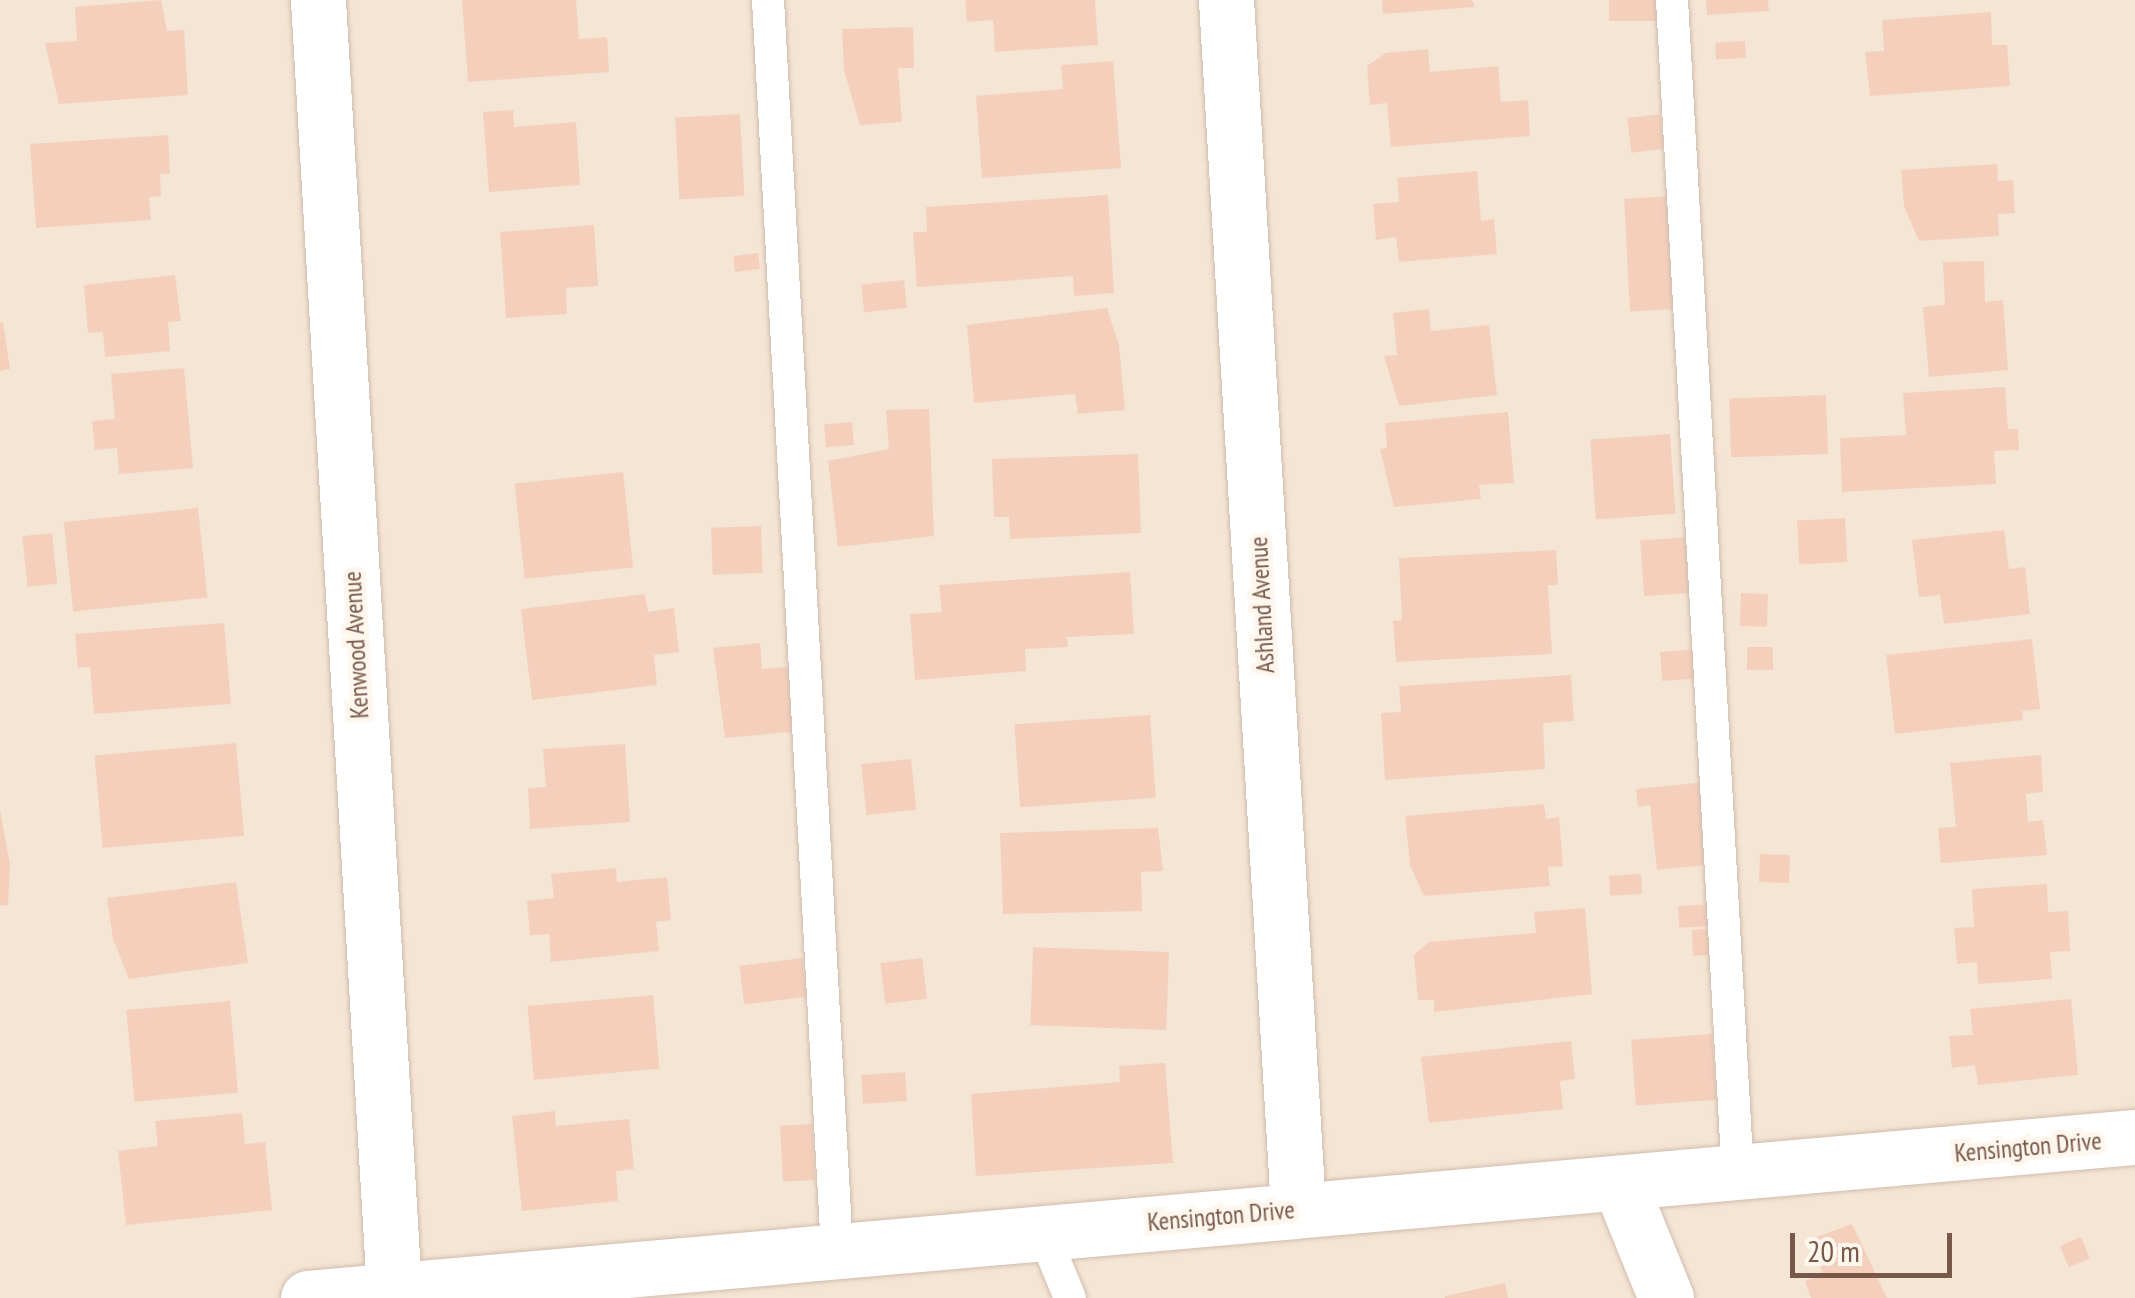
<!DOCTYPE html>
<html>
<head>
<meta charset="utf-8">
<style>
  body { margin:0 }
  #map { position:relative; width:2135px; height:1298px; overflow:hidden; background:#fdf3e6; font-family:"PT Sans Narrow",sans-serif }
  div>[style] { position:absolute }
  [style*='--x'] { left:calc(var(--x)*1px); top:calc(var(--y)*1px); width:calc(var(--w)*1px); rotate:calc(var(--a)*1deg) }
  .residential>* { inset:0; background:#f5e5d4; transform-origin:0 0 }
  .building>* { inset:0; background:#f4d0bc; transform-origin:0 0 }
  .roads { filter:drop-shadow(0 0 2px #d2bcae) drop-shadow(0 0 2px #d2bcae) }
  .service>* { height:32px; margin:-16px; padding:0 16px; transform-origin:16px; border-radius:16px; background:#fff }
  .minor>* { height:55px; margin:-27.5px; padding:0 27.5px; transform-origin:27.5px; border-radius:27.5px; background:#fff }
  span { translate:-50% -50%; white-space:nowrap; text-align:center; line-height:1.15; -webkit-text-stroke:10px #fff7ed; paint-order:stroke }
  .street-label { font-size:25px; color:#785849 }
  .scale { position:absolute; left:1790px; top:1233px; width:162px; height:45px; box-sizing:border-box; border:5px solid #785849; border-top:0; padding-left:12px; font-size:30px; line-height:35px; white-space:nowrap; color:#785849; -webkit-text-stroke:8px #fff7ed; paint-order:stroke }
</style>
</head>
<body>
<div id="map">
  <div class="residential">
    <i style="left:0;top:0;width:2135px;height:1298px"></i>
  </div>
  <div class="building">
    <i style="clip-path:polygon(161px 0,167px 31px,184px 30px,188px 95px,59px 104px,45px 43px,77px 41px,75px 7px)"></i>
    <i style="clip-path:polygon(462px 0,576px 0,579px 39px,607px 37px,609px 72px,468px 82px)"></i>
    <i style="clip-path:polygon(965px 0,1095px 0,1098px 45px,995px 52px,993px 20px,967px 22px)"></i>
    <i style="clip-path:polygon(1382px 0,1472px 0,1475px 7px,1383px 14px)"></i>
    <i style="left:1609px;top:0;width:58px;height:21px"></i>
    <i style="clip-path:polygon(1706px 0,1768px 0,1769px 11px,1707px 15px)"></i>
    <i style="clip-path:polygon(1991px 12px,1992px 45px,2007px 45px,2010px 86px,1870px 96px,1865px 52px,1884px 51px,1882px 20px)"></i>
    <i style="clip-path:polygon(913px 27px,914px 68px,898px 68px,902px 122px,860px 125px,844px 70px,842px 29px)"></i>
    <i style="left:1745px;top:41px;width:17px;height:30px;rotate:87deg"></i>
    <i style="clip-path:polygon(1428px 49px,1430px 72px,1498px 66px,1501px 102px,1528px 100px,1530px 136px,1391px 147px,1387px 103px,1370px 105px,1367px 66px,1386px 53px)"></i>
    <i style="clip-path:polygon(1113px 61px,1121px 168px,982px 178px,976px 96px,1063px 89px,1061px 65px)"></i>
    <i style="clip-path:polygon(513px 110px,514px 127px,576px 122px,580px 185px,489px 192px,483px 112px)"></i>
    <i style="left:740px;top:114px;width:82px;height:65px;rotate:87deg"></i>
    <i style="left:1660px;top:114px;width:35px;height:33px;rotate:83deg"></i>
    <i style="clip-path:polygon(168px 135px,170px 174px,160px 174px,161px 196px,149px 197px,151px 220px,36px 228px,30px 144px)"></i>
    <i style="clip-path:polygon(1997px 164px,1998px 181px,2013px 180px,2015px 213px,1998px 214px,1999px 236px,1919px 241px,1904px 206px,1901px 170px)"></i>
    <i style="clip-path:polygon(1477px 171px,1481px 221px,1494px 219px,1497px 254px,1399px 262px,1396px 237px,1376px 240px,1373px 204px,1399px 202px,1397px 178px)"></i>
    <i style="clip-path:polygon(1108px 195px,1114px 293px,1074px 296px,1073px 276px,917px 287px,913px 232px,927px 232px,926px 207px)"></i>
    <i style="left:1675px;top:196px;width:113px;height:51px;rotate:87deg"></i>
    <i style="clip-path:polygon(594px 225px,598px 286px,566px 288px,567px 314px,506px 318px,500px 232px)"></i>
    <i style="left:758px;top:253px;width:16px;height:25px;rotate:83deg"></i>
    <i style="clip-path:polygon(1984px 261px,1985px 302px,2003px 300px,2008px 370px,1929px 377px,1923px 307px,1945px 305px,1943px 262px)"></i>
    <i style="clip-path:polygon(175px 275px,181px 321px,168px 322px,170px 351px,105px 357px,103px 332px,88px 333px,84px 285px)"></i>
    <i style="left:904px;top:280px;width:28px;height:43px;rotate:84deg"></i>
    <i style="clip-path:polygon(1107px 308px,1119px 345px,1125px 410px,1078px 414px,1075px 394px,974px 403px,967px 325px)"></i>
    <i style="clip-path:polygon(1429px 309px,1431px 331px,1489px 325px,1497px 395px,1399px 406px,1384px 356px,1397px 355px,1393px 313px)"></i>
    <i style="clip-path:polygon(3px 322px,10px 369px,0 371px,0 323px)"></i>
    <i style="clip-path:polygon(184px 368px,193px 468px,119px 474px,117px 448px,95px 450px,92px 421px,115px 419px,111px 374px)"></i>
    <i style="clip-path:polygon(2005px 387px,2008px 429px,2018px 429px,2019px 450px,1994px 451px,1996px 484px,1842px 492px,1840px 438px,1906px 435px,1903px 393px)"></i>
    <i style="left:1826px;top:395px;width:59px;height:97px;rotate:88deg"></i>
    <i style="clip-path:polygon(929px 409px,934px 536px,838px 547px,828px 461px,889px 449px,886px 410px)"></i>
    <i style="clip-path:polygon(1508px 412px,1514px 483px,1479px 485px,1481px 499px,1394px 507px,1380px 449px,1387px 448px,1385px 423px)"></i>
    <i style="left:852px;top:422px;width:23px;height:28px;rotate:85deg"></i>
    <i style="left:1670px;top:434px;width:80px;height:80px;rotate:86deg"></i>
    <i style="clip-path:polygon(1138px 454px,1141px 533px,1010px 539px,1009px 517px,994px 517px,992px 459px)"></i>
    <i style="left:623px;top:472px;width:96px;height:109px;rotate:84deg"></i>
    <i style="left:198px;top:508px;width:90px;height:135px;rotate:84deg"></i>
    <i style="left:1845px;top:518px;width:44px;height:48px;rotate:87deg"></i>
    <i style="left:761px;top:526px;width:47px;height:50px;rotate:88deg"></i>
    <i style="clip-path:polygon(2004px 530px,2009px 569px,2025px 567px,2030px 614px,1944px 624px,1940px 595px,1919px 597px,1912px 540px)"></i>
    <i style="left:52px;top:533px;width:51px;height:30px;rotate:84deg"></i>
    <i style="left:1689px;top:537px;width:56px;height:49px;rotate:86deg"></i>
    <i style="clip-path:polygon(1556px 550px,1558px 585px,1548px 585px,1552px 654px,1396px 662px,1393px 621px,1402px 620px,1399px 558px)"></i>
    <i style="clip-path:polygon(1130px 572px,1134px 634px,1067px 637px,1068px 647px,1025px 649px,1026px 671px,915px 680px,910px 614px,942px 612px,939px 585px)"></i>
    <i style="left:1741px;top:593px;width:27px;height:33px;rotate:2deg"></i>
    <i style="clip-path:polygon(645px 594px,648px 612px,674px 608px,679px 652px,654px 655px,657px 685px,532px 700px,521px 609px)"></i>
    <i style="clip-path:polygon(224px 623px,231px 704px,94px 714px,90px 667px,78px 668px,75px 634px)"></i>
    <i style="clip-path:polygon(2032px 639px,2040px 709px,2022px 711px,2023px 720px,1895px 734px,1886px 655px)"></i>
    <i style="clip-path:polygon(760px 643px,762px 669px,787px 667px,801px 731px,725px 738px,713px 648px)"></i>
    <i style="left:1747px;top:647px;width:26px;height:23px"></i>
    <i style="left:1703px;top:649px;width:29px;height:43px;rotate:86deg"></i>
    <i style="clip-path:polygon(1571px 675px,1574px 721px,1543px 723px,1545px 769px,1385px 780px,1381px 713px,1401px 712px,1399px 686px)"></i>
    <i style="left:1150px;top:715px;width:83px;height:136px;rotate:86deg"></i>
    <i style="left:236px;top:743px;width:93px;height:142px;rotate:85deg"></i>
    <i style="clip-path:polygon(625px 744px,630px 822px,530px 829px,528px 788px,546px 787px,543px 749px)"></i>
    <i style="clip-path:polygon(2041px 755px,2043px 792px,2026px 794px,2028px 822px,2043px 820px,2047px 855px,1941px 863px,1938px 828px,1956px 827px,1950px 763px)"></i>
    <i style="left:911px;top:759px;width:51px;height:50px;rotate:84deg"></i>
    <i style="clip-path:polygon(1707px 782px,1716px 864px,1657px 870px,1650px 805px,1638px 807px,1636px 789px)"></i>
    <i style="clip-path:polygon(1544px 804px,1546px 819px,1559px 817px,1563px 866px,1548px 867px,1550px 886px,1424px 896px,1410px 865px,1405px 816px)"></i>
    <i style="clip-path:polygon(0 810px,10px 865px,8px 905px,0 906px)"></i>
    <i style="clip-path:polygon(1158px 828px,1163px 871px,1141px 872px,1142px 911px,1003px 914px,1000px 833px)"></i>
    <i style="left:1760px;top:854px;width:30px;height:28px;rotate:2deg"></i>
    <i style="clip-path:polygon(616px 868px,617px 882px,667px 877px,671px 920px,656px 922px,659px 951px,551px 962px,549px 934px,530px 935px,527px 901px,554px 898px,551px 874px)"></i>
    <i style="left:1641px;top:874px;width:20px;height:32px;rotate:87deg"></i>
    <i style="clip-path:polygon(236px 882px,248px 963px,129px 979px,113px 939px,107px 898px)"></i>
    <i style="clip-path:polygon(2047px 884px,2048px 912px,2068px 911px,2070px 951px,2050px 952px,2052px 979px,1978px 984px,1977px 962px,1957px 964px,1954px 928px,1974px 927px,1972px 889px)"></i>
    <i style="left:1714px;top:904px;width:22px;height:36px;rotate:87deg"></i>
    <i style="clip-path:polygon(1585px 908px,1592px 994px,1434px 1012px,1434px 1000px,1418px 1000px,1414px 955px,1429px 942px,1536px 933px,1534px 912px)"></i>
    <i style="left:1711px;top:929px;width:26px;height:19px;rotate:88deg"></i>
    <i style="left:1169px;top:952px;width:78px;height:136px;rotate:92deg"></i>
    <i style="left:802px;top:958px;width:39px;height:63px;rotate:83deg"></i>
    <i style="left:922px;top:958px;width:41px;height:42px;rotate:83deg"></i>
    <i style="left:653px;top:995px;width:74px;height:126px;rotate:85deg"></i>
    <i style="clip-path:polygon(2071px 999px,2078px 1075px,1978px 1085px,1975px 1065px,1952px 1068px,1949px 1036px,1973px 1035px,1970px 1009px)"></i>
    <i style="left:230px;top:1001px;width:92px;height:104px;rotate:85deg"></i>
    <i style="left:1712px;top:1034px;width:66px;height:81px;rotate:86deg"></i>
    <i style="clip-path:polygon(1571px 1041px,1575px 1079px,1560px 1081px,1563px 1109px,1429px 1123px,1421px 1057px)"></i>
    <i style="clip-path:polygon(1165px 1063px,1173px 1163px,976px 1176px,971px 1094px,1120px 1082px,1119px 1066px)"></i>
    <i style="left:905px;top:1072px;width:29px;height:44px;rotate:86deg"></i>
    <i style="clip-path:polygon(555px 1111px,556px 1126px,629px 1119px,634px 1169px,616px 1171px,618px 1201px,522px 1211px,512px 1116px)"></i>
    <i style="clip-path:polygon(242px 1113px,245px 1144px,265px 1142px,272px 1210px,126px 1225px,118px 1151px,158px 1146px,155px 1121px)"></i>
    <i style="left:812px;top:1124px;width:56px;height:32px;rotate:87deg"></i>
    <i style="clip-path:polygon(1852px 1224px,1887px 1298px,1811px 1298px,1805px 1281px,1823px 1275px,1811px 1239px)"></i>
    <i style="left:2081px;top:1237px;width:23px;height:23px;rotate:67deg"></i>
    <i style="clip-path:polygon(1505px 1283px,1508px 1298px,1445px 1298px,1445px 1296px)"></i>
  </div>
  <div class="roads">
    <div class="service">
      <i style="--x:768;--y:0;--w:1252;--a:86.84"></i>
      <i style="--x:1672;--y:0;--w:1177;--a:86.79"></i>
      <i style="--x:1043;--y:1232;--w:71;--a:67.8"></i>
    </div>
    <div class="minor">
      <i style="--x:318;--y:0;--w:1292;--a:86.63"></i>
      <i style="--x:1226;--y:0;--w:1212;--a:86.59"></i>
      <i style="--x:1621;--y:1187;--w:120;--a:67.9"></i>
      <i style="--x:308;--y:1298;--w:1834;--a:-5.04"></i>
    </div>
  </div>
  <div class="street-label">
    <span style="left:1262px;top:605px;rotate:-93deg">Ashland Avenue</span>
    <span style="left:356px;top:645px;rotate:-93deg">Kenwood Avenue</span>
    <span style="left:2028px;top:1147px;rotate:-5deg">Kensington Drive</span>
    <span style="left:1221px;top:1216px;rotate:-5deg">Kensington Drive</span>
  </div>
  <div class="scale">20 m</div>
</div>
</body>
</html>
